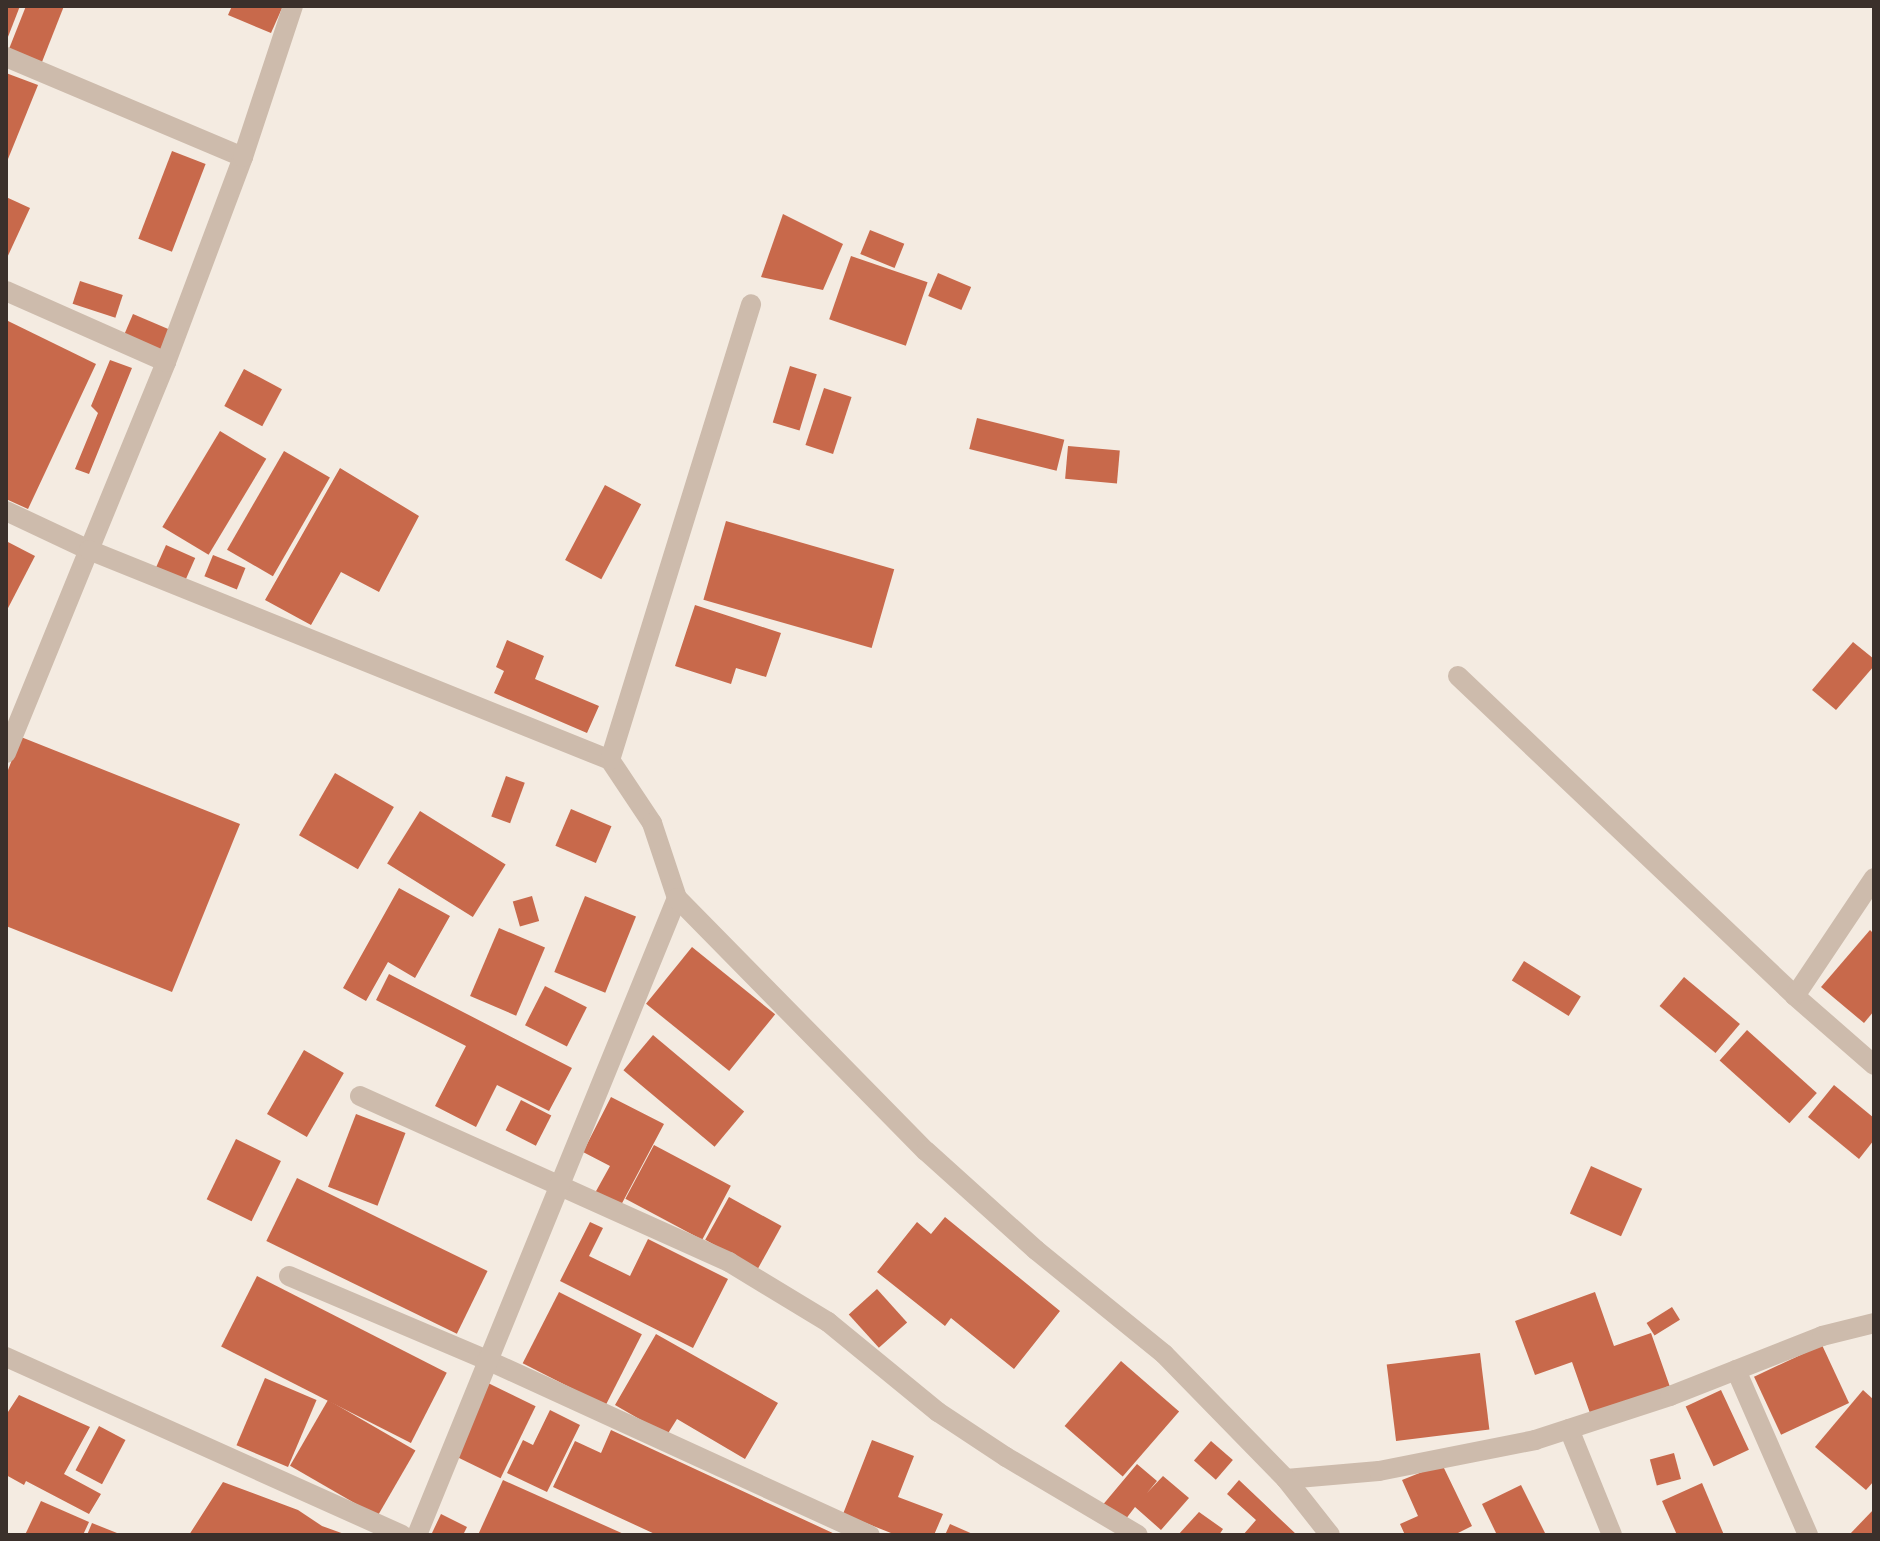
<!DOCTYPE html>
<html>
<head>
<meta charset="utf-8">
<style>
  body { margin:0 }
  #map { position:relative; width:1880px; height:1541px; overflow:hidden; background:#f4ebe1; font-family:Karla,sans-serif }
  div>[style] { position:absolute }
  [style*='--x'] { left:calc(var(--x)*1px); top:calc(var(--y)*1px); width:calc(var(--w)*1px); rotate:calc(var(--a)*1deg) }
  .building>* { inset:0; background:#c8694b; transform-origin:0 0 }
  .minor>* { height:20px; margin:-10px; padding:0 10px; transform-origin:10px; border-radius:10px; background:#cdbbac }
  span { translate:-50% -50%; white-space:nowrap; text-align:center; line-height:1.15; -webkit-text-stroke:6px #fbf5ee; paint-order:stroke }
  .frame { position:absolute; inset:0; border:8px solid #3b302b; pointer-events:none }
</style>
</head>
<body>
<div id="map">
  <div class="building">
    <i style="clip-path:polygon(6px 6px,20px 6px,6px 42px)"></i>
    <i style="clip-path:polygon(26px 6px,64px 6px,40px 67px,7px 54px)"></i>
    <i style="clip-path:polygon(232px 6px,283px 6px,271px 33px,228px 15px)"></i>
    <i style="clip-path:polygon(6px 73px,38px 85px,6px 164px)"></i>
    <i style="left:172px;top:151px;width:36px;height:94px;rotate:21deg"></i>
    <i style="clip-path:polygon(6px 197px,30px 208px,6px 260px)"></i>
    <i style="clip-path:polygon(783px 214px,843px 244px,823px 290px,761px 277px)"></i>
    <i style="left:870px;top:230px;width:37px;height:26px;rotate:22deg"></i>
    <i style="left:851px;top:256px;width:81px;height:67px;rotate:19deg"></i>
    <i style="left:938px;top:273px;width:36px;height:25px;rotate:23deg"></i>
    <i style="left:80px;top:281px;width:45px;height:24px;rotate:18deg"></i>
    <i style="left:133px;top:314px;width:44px;height:24px;rotate:23deg"></i>
    <i style="clip-path:polygon(6px 320px,96px 364px,28px 509px,6px 499px)"></i>
    <i style="clip-path:polygon(110px 360px,132px 368px,89px 474px,75px 469px,98px 413px,91px 406px)"></i>
    <i style="left:790px;top:366px;width:28px;height:59px;rotate:17deg"></i>
    <i style="left:244px;top:369px;width:43px;height:42px;rotate:28deg"></i>
    <i style="left:824px;top:388px;width:29px;height:60px;rotate:18deg"></i>
    <i style="left:977px;top:418px;width:90px;height:32px;rotate:14deg"></i>
    <i style="left:220px;top:431px;width:54px;height:112px;rotate:31deg"></i>
    <i style="left:1068px;top:446px;width:52px;height:33px;rotate:5deg"></i>
    <i style="left:284px;top:451px;width:53px;height:114px;rotate:30deg"></i>
    <i style="clip-path:polygon(340px 468px,419px 516px,379px 592px,341px 572px,311px 625px,265px 600px)"></i>
    <i style="left:605px;top:485px;width:41px;height:85px;rotate:28deg"></i>
    <i style="left:726px;top:521px;width:175px;height:82px;rotate:16deg"></i>
    <i style="clip-path:polygon(6px 541px,35px 556px,6px 612px)"></i>
    <i style="left:166px;top:545px;width:32px;height:24px;rotate:24deg"></i>
    <i style="left:213px;top:555px;width:35px;height:23px;rotate:22deg"></i>
    <i style="clip-path:polygon(695px 605px,781px 633px,766px 677px,736px 668px,731px 684px,675px 666px)"></i>
    <i style="clip-path:polygon(507px 640px,544px 656px,535px 679px,599px 706px,587px 733px,494px 693px,504px 671px,496px 667px)"></i>
    <i style="clip-path:polygon(1853px 642px,1874px 659px,1874px 666px,1836px 710px,1812px 690px)"></i>
    <i style="clip-path:polygon(21px 737px,240px 824px,172px 992px,6px 926px,6px 775px)"></i>
    <i style="left:335px;top:773px;width:68px;height:72px;rotate:30deg"></i>
    <i style="left:506px;top:776px;width:20px;height:43px;rotate:20deg"></i>
    <i style="left:571px;top:809px;width:44px;height:40px;rotate:23deg"></i>
    <i style="left:420px;top:811px;width:101px;height:62px;rotate:32deg"></i>
    <i style="clip-path:polygon(399px 888px,450px 916px,415px 978px,388px 962px,366px 1001px,343px 988px)"></i>
    <i style="left:532px;top:896px;width:26px;height:20px;rotate:74deg"></i>
    <i style="left:585px;top:896px;width:55px;height:82px;rotate:22deg"></i>
    <i style="left:499px;top:928px;width:50px;height:74px;rotate:23deg"></i>
    <i style="clip-path:polygon(1870px 930px,1874px 934px,1874px 1011px,1864px 1023px,1821px 987px)"></i>
    <i style="left:692px;top:947px;width:107px;height:73px;rotate:39deg"></i>
    <i style="left:1524px;top:961px;width:67px;height:23px;rotate:32deg"></i>
    <i style="clip-path:polygon(389px 974px,572px 1068px,549px 1111px,497px 1085px,476px 1127px,435px 1106px,466px 1046px,376px 1000px)"></i>
    <i style="left:1684px;top:977px;width:73px;height:38px;rotate:40deg"></i>
    <i style="left:545px;top:986px;width:47px;height:44px;rotate:27deg"></i>
    <i style="left:1747px;top:1030px;width:94px;height:41px;rotate:42deg"></i>
    <i style="left:653px;top:1035px;width:119px;height:46px;rotate:40deg"></i>
    <i style="left:304px;top:1050px;width:46px;height:74px;rotate:30deg"></i>
    <i style="clip-path:polygon(1834px 1085px,1874px 1118px,1874px 1140px,1859px 1159px,1808px 1117px)"></i>
    <i style="clip-path:polygon(611px 1097px,664px 1124px,620px 1207px,595px 1193px,610px 1166px,583px 1152px)"></i>
    <i style="left:521px;top:1100px;width:34px;height:34px;rotate:27deg"></i>
    <i style="left:356px;top:1114px;width:53px;height:78px;rotate:21deg"></i>
    <i style="left:236px;top:1139px;width:50px;height:67px;rotate:26deg"></i>
    <i style="left:654px;top:1145px;width:87px;height:61px;rotate:28deg"></i>
    <i style="left:1591px;top:1166px;width:56px;height:52px;rotate:24deg"></i>
    <i style="left:297px;top:1178px;width:212px;height:70px;rotate:26deg"></i>
    <i style="left:729px;top:1197px;width:60px;height:49px;rotate:29deg"></i>
    <i style="clip-path:polygon(945px 1217px,1060px 1311px,1014px 1369px,951px 1318px,945px 1326px,877px 1272px,917px 1222px,931px 1234px)"></i>
    <i style="clip-path:polygon(590px 1222px,603px 1228px,589px 1256px,630px 1276px,648px 1239px,728px 1279px,693px 1348px,560px 1281px)"></i>
    <i style="left:257px;top:1276px;width:213px;height:79px;rotate:27deg"></i>
    <i style="left:877px;top:1289px;width:45px;height:38px;rotate:48deg"></i>
    <i style="left:559px;top:1292px;width:93px;height:80px;rotate:27deg"></i>
    <i style="clip-path:polygon(1595px 1292px,1614px 1346px,1651px 1333px,1670px 1387px,1591px 1416px,1572px 1362px,1535px 1375px,1515px 1321px)"></i>
    <i style="left:1672px;top:1307px;width:15px;height:30px;rotate:58deg"></i>
    <i style="clip-path:polygon(656px 1334px,778px 1403px,745px 1459px,677px 1419px,667px 1435px,615px 1405px)"></i>
    <i style="left:1822px;top:1345px;width:64px;height:75px;rotate:65deg"></i>
    <i style="left:1480px;top:1353px;width:77px;height:94px;rotate:83deg"></i>
    <i style="left:1121px;top:1361px;width:77px;height:86px;rotate:41deg"></i>
    <i style="left:265px;top:1378px;width:56px;height:73px;rotate:23deg"></i>
    <i style="left:488px;top:1383px;width:53px;height:80px;rotate:26deg"></i>
    <i style="left:1721px;top:1390px;width:66px;height:39px;rotate:65deg"></i>
    <i style="clip-path:polygon(1863px 1390px,1874px 1400px,1874px 1481px,1866px 1490px,1815px 1447px)"></i>
    <i style="clip-path:polygon(19px 1395px,90px 1427px,64px 1474px,101px 1494px,89px 1514px,26px 1481px,24px 1485px,6px 1475px,6px 1415px)"></i>
    <i style="left:328px;top:1400px;width:101px;height:76px;rotate:30deg"></i>
    <i style="clip-path:polygon(550px 1410px,580px 1425px,547px 1492px,507px 1473px,523px 1440px,533px 1445px)"></i>
    <i style="left:99px;top:1426px;width:30px;height:50px;rotate:28deg"></i>
    <i style="clip-path:polygon(611px 1430px,837px 1535px,657px 1535px,553px 1487px,575px 1441px,601px 1453px)"></i>
    <i style="clip-path:polygon(872px 1440px,914px 1456px,898px 1497px,943px 1514px,934px 1535px,896px 1535px,843px 1514px)"></i>
    <i style="left:1211px;top:1441px;width:29px;height:26px;rotate:41deg"></i>
    <i style="left:1674px;top:1453px;width:27px;height:25px;rotate:75deg"></i>
    <i style="clip-path:polygon(1137px 1464px,1157px 1481px,1147px 1493px,1163px 1476px,1189px 1498px,1161px 1530px,1135px 1507px,1122px 1524px,1101px 1507px)"></i>
    <i style="clip-path:polygon(1442px 1464px,1472px 1526px,1454px 1535px,1405px 1535px,1400px 1524px,1418px 1516px,1402px 1480px)"></i>
    <i style="clip-path:polygon(503px 1480px,626px 1535px,478px 1535px)"></i>
    <i style="clip-path:polygon(1239px 1480px,1297px 1535px,1243px 1535px,1256px 1520px,1227px 1494px)"></i>
    <i style="clip-path:polygon(223px 1482px,298px 1510px,322px 1526px,347px 1535px,189px 1535px)"></i>
    <i style="clip-path:polygon(1702px 1483px,1724px 1535px,1677px 1535px,1662px 1501px)"></i>
    <i style="clip-path:polygon(1521px 1485px,1546px 1535px,1497px 1535px,1482px 1504px)"></i>
    <i style="clip-path:polygon(41px 1501px,89px 1522px,83px 1535px,25px 1535px)"></i>
    <i style="clip-path:polygon(1874px 1509px,1874px 1535px,1849px 1535px)"></i>
    <i style="clip-path:polygon(1199px 1512px,1223px 1529px,1219px 1535px,1178px 1535px)"></i>
    <i style="clip-path:polygon(441px 1514px,467px 1527px,463px 1535px,432px 1533px)"></i>
    <i style="clip-path:polygon(92px 1523px,122px 1535px,87px 1535px)"></i>
    <i style="clip-path:polygon(950px 1524px,975px 1535px,945px 1535px)"></i>
  </div>
  <div class="minor">
    <i style="--x:6;--y:57;--w:257;--a:22.9"></i>
    <i style="--x:6;--y:291;--w:175;--a:23.9"></i>
    <i style="--x:6;--y:511;--w:92;--a:25.2"></i>
    <i style="--x:89;--y:550;--w:203;--a:-67.7"></i>
    <i style="--x:166;--y:362;--w:219;--a:-69.4"></i>
    <i style="--x:243;--y:157;--w:159;--a:-71.7"></i>
    <i style="--x:1458;--y:676;--w:465;--a:43.5"></i>
    <i style="--x:1795;--y:996;--w:105;--a:41.1"></i>
    <i style="--x:6;--y:753;--w:219;--a:-67.8"></i>
    <i style="--x:89;--y:550;--w:562;--a:21.95"></i>
    <i style="--x:610;--y:760;--w:76;--a:56.3"></i>
    <i style="--x:652;--y:823;--w:79;--a:71.6"></i>
    <i style="--x:610;--y:760;--w:477;--a:-72.8"></i>
    <i style="--x:1795;--y:996;--w:142;--a:-56.2"></i>
    <i style="--x:360;--y:1096;--w:405;--a:24.2"></i>
    <i style="--x:729;--y:1262;--w:116;--a:31.2"></i>
    <i style="--x:828;--y:1322;--w:142;--a:39.3"></i>
    <i style="--x:938;--y:1412;--w:82;--a:33.5"></i>
    <i style="--x:1006;--y:1457;--w:153;--a:30.6"></i>
    <i style="--x:289;--y:1276;--w:215;--a:23"></i>
    <i style="--x:487;--y:1360;--w:421;--a:24.6"></i>
    <i style="--x:6;--y:1357;--w:434;--a:24.2"></i>
    <i style="--x:1736;--y:1370;--w:180;--a:66.4"></i>
    <i style="--x:1569;--y:1429;--w:114;--a:67.9"></i>
    <i style="--x:1286;--y:1479;--w:93;--a:-4.9"></i>
    <i style="--x:1379;--y:1471;--w:159;--a:-11.2"></i>
    <i style="--x:1535;--y:1440;--w:142;--a:-18.1"></i>
    <i style="--x:1670;--y:1396;--w:163;--a:-21.5"></i>
    <i style="--x:1822;--y:1336;--w:54;--a:-14"></i>
    <i style="--x:417;--y:1535;--w:688;--a:-67.8"></i>
    <i style="--x:677;--y:898;--w:355;--a:45.5"></i>
    <i style="--x:926;--y:1151;--w:148;--a:42"></i>
    <i style="--x:1036;--y:1250;--w:165;--a:39.1"></i>
    <i style="--x:1164;--y:1354;--w:175;--a:45.7"></i>
    <i style="--x:1286;--y:1479;--w:71;--a:51.8"></i>
  </div>
  <div class="frame"></div>
</div>
</body>
</html>
